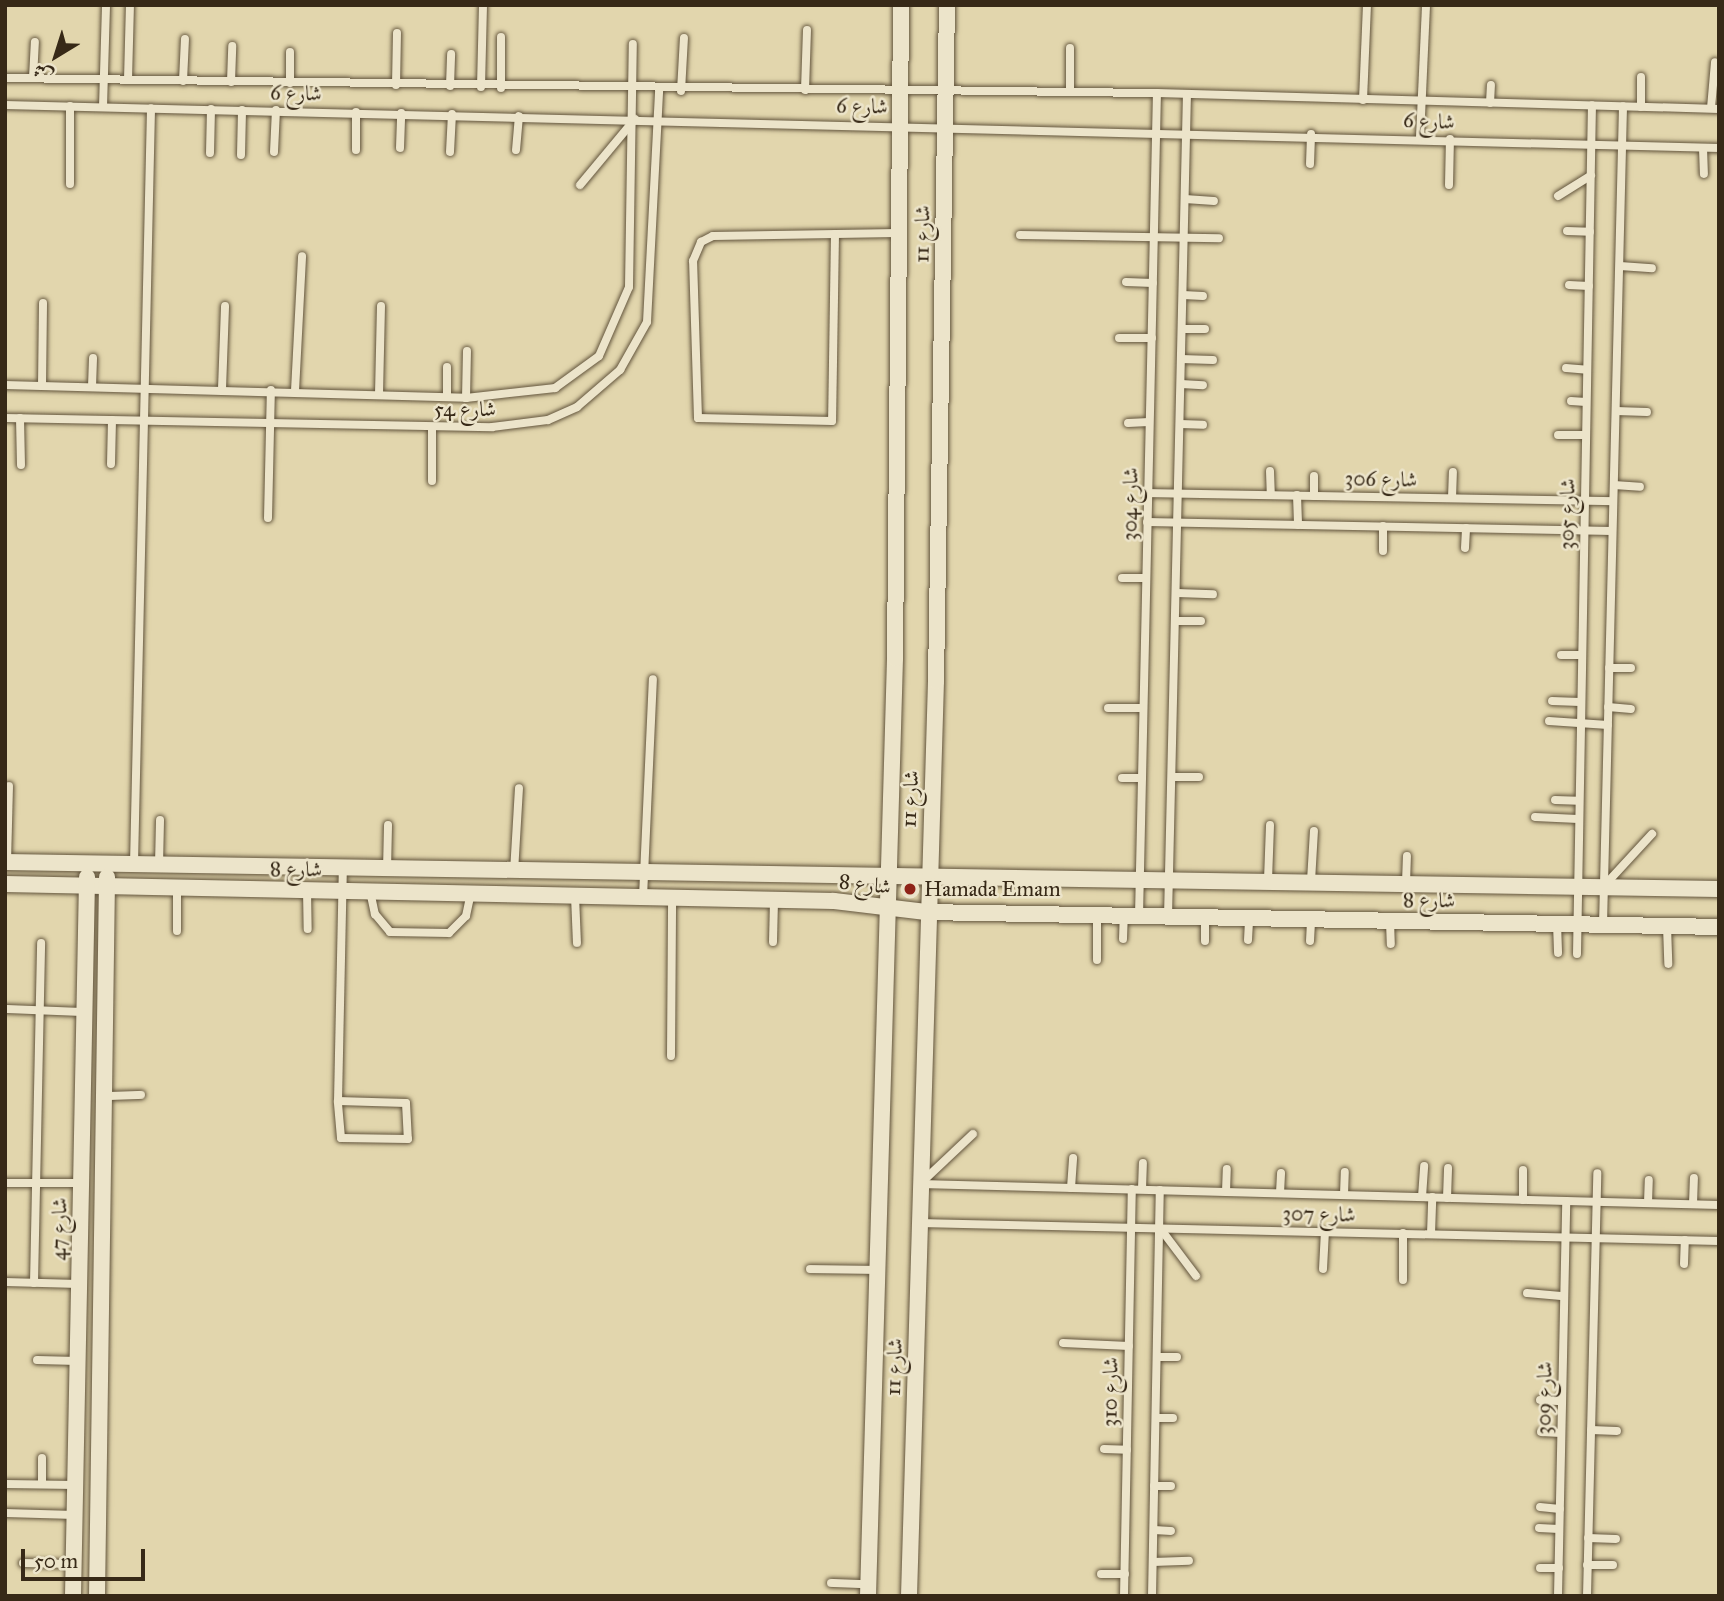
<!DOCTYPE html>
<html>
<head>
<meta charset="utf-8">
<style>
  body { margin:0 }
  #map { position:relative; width:1724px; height:1601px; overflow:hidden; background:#e2d6ad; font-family:"IM FELL Great Primer",Amiri,serif }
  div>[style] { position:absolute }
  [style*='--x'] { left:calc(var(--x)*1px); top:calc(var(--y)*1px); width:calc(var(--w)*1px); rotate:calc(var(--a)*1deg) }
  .roads { filter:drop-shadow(0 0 2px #62543c) drop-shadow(0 0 2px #62543c) }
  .service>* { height:8px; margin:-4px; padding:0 4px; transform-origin:4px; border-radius:4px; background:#ece4ca }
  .minor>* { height:16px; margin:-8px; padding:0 8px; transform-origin:8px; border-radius:8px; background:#ece4ca }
  .dots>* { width:19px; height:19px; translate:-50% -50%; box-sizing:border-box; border:4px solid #ece4ca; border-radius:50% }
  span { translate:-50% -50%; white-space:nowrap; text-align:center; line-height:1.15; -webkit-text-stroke:5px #ece4ca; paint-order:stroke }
  .street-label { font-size:21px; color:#372917 }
  .poi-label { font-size:21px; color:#372917 }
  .left { translate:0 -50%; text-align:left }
  .frame { position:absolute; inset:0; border:7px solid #372917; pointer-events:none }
  .north { position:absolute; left:21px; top:21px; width:70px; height:70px; -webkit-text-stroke:5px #ece4ca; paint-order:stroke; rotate:218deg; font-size:19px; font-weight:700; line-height:28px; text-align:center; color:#372917 }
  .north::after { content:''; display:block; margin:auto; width:24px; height:32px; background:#372917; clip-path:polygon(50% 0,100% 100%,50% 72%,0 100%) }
  .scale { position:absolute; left:21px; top:1549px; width:124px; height:32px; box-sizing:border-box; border:4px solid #372917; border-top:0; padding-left:9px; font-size:21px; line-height:24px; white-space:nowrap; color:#372917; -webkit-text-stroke:5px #ece4ca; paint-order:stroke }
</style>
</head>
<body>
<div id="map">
  <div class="roads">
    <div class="service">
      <i style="--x:1070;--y:48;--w:44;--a:90"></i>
      <i style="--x:1641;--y:77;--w:30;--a:90"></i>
      <i style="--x:5;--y:78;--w:1152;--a:0.75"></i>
      <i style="--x:1157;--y:93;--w:562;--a:1.63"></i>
      <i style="--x:33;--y:78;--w:36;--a:-87"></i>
      <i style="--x:128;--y:80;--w:75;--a:-88.5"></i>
      <i style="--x:183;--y:81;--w:42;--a:-87.3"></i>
      <i style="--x:231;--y:82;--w:36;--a:-88"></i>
      <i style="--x:290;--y:83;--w:31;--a:-90"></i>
      <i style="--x:396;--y:85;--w:52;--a:-88.9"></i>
      <i style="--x:450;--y:86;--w:32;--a:-88"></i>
      <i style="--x:481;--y:87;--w:82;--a:-88.6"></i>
      <i style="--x:501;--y:88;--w:51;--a:-90"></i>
      <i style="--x:805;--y:90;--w:60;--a:-88.1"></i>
      <i style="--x:681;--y:91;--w:53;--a:-86.8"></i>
      <i style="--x:1363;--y:100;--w:95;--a:-87.6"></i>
      <i style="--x:1490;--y:103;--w:18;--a:-87"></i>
      <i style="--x:5;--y:105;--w:1715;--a:1.44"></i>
      <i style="--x:103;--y:107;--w:102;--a:-88.3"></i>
      <i style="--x:1711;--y:108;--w:46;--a:-85"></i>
      <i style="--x:1420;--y:138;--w:133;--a:-87.4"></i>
      <i style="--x:400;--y:148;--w:35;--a:-88"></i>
      <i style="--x:1703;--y:148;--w:26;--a:88"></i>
      <i style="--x:356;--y:150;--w:38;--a:-90"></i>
      <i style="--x:516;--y:150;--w:34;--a:-85"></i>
      <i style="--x:274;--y:152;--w:42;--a:-87.3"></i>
      <i style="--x:450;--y:152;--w:38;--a:-87"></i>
      <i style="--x:210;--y:153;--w:44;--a:-88.7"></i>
      <i style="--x:241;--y:155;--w:45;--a:-88.7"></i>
      <i style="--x:1310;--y:164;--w:30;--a:-88"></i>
      <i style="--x:70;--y:184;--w:78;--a:-90"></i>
      <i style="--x:580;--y:185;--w:86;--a:-50.2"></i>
      <i style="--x:1449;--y:185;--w:46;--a:-88.8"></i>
      <i style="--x:1558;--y:196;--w:39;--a:-32"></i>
      <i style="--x:1185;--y:199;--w:29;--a:4"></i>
      <i style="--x:1567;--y:231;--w:23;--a:2"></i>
      <i style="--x:835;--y:234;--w:187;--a:90.9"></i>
      <i style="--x:832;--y:421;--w:134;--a:-178.7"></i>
      <i style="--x:698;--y:418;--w:157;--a:-91.8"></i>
      <i style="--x:693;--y:261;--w:21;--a:-67"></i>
      <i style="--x:701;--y:242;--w:13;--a:-27"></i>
      <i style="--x:713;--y:236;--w:184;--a:-0.9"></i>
      <i style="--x:1020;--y:235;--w:199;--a:0.9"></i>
      <i style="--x:1620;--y:266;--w:32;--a:4"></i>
      <i style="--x:1126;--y:282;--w:27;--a:2"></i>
      <i style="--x:1569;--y:285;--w:20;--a:3"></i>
      <i style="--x:1183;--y:295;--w:20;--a:3"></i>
      <i style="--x:1182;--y:329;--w:23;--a:0"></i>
      <i style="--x:1119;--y:338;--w:33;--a:0"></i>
      <i style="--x:1181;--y:359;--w:32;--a:2"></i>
      <i style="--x:1566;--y:368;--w:21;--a:5"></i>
      <i style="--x:1181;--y:384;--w:22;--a:3"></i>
      <i style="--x:5;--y:385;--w:461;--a:1.6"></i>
      <i style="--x:466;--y:398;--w:90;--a:-6.4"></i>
      <i style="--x:555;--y:388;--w:54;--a:-36"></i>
      <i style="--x:599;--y:356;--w:75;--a:-66.5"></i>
      <i style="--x:629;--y:287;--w:243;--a:-89.1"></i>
      <i style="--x:42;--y:386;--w:83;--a:-89.3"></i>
      <i style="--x:92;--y:387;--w:29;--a:-88"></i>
      <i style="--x:222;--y:389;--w:83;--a:-87.9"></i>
      <i style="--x:295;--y:391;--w:135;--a:-87"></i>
      <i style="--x:379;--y:394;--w:88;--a:-88.7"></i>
      <i style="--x:447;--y:397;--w:30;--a:-90"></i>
      <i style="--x:466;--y:398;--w:47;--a:-88.8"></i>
      <i style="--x:1571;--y:401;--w:15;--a:4"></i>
      <i style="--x:1616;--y:411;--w:31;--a:2"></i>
      <i style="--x:5;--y:418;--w:487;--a:1.1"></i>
      <i style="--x:492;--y:427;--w:56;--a:-7.1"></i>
      <i style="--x:548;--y:420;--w:32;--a:-24"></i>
      <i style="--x:577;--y:407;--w:57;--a:-40.7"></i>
      <i style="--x:620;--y:370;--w:55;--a:-60.6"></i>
      <i style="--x:647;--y:322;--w:231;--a:-87"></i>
      <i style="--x:20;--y:418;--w:47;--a:88.8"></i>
      <i style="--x:1128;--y:423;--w:21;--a:-3"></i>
      <i style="--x:1180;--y:424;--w:23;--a:2"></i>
      <i style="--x:1558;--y:435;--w:28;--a:0"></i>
      <i style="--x:111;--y:464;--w:44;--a:-88.7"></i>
      <i style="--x:1270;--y:471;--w:24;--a:88"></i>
      <i style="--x:432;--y:481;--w:54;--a:-90"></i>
      <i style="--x:1614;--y:485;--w:26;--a:4"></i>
      <i style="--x:1148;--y:493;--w:465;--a:1"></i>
      <i style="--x:1297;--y:495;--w:30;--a:88"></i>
      <i style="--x:1314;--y:496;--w:20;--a:-90"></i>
      <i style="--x:1452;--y:498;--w:26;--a:-88"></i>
      <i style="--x:268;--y:518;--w:128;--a:-88.7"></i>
      <i style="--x:1147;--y:522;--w:465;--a:1.1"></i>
      <i style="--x:1383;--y:526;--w:25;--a:90"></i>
      <i style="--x:1465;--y:548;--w:20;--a:-87"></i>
      <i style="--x:1122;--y:578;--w:24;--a:0"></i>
      <i style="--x:1177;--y:593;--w:36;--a:2"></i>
      <i style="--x:1176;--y:621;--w:25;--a:0"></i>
      <i style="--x:1561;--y:655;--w:20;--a:0"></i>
      <i style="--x:1609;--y:668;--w:22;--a:0"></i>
      <i style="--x:1552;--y:701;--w:28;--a:2"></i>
      <i style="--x:1608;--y:707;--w:23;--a:5"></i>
      <i style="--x:1108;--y:708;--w:35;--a:0"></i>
      <i style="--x:1549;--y:721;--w:59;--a:3.9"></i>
      <i style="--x:1172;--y:777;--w:27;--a:0"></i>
      <i style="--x:1122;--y:778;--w:20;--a:0"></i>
      <i style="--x:1555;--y:800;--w:23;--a:2"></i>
      <i style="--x:1535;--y:817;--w:43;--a:2.7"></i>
      <i style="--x:7;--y:862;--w:76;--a:-88.5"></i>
      <i style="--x:134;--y:864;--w:756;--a:-88.71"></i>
      <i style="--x:159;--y:865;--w:45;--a:-88.7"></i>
      <i style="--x:387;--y:870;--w:45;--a:-88.7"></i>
      <i style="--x:514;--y:872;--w:84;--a:-86.6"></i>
      <i style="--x:1268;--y:880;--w:55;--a:-87.9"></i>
      <i style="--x:1311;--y:881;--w:50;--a:-86.6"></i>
      <i style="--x:1406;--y:883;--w:27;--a:-88"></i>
      <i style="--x:1604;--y:886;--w:71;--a:-47.3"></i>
      <i style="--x:307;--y:890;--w:39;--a:89"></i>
      <i style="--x:370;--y:891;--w:24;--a:78"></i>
      <i style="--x:375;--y:914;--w:23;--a:50"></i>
      <i style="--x:390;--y:932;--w:59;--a:1"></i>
      <i style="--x:449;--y:933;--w:24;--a:-45"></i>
      <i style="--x:466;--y:916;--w:24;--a:-78"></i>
      <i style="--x:575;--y:896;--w:47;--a:87.6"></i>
      <i style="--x:643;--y:897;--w:218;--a:-87.4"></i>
      <i style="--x:1139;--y:916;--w:823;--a:-88.75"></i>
      <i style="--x:1168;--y:917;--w:823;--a:-88.68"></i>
      <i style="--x:1205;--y:917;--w:24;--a:90"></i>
      <i style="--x:1390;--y:921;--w:23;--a:88"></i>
      <i style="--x:1557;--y:923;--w:30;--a:88"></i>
      <i style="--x:1603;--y:925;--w:819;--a:-88.6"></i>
      <i style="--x:1667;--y:926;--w:38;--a:88"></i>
      <i style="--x:177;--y:931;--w:44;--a:-90"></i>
      <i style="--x:1123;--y:939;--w:23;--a:-88"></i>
      <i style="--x:1248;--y:940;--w:22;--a:-87"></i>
      <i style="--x:1310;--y:941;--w:22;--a:-87"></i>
      <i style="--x:773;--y:942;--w:42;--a:-88.6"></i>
      <i style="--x:1577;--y:954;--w:849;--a:-88.99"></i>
      <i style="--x:1097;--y:960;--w:45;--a:-90"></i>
      <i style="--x:5;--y:1009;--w:79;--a:2.2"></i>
      <i style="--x:671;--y:1056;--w:158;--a:-89.6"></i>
      <i style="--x:106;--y:1096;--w:35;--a:-2"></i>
      <i style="--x:338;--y:1101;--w:232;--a:-88.8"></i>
      <i style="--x:338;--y:1101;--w:68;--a:1.7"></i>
      <i style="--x:406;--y:1103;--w:36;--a:87"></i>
      <i style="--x:408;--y:1139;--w:67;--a:-179.1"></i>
      <i style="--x:341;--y:1138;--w:37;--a:-95"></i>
      <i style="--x:922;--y:1182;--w:70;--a:-43.3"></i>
      <i style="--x:5;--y:1183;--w:76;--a:0"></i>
      <i style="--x:920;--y:1184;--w:799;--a:1.51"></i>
      <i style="--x:1071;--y:1188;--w:30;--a:-86"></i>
      <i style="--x:1142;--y:1189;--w:26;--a:-88"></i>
      <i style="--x:1226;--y:1192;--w:23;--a:-88"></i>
      <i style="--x:1280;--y:1193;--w:20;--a:-87"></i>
      <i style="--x:1344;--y:1195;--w:23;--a:-88"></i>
      <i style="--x:1422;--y:1197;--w:31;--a:-86"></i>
      <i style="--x:1447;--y:1198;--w:30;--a:-88"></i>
      <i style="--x:1523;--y:1200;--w:30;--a:-90"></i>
      <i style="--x:1648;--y:1203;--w:23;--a:-88"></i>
      <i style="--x:1693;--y:1204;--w:26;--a:-88"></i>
      <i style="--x:919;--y:1223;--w:800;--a:1.29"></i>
      <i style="--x:1160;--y:1228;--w:60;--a:53.1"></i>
      <i style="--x:1431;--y:1234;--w:37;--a:-88"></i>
      <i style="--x:1684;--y:1264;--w:24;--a:-88"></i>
      <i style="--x:810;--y:1269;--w:67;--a:0.9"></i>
      <i style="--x:1323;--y:1269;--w:37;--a:-87"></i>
      <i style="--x:1403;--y:1280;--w:47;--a:-90"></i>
      <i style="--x:5;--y:1282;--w:74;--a:1.5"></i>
      <i style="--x:34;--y:1283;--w:340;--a:-88.8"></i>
      <i style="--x:1527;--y:1293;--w:37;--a:5"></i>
      <i style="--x:1063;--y:1343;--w:66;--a:2.6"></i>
      <i style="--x:1157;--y:1357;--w:20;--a:0"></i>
      <i style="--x:37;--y:1360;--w:41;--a:1.4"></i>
      <i style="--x:1540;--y:1400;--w:22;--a:3"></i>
      <i style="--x:1156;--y:1418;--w:17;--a:0"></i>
      <i style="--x:1591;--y:1430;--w:26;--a:2"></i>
      <i style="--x:1541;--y:1432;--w:20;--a:3"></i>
      <i style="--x:1104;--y:1449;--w:23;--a:2"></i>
      <i style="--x:5;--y:1484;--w:70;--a:0.8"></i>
      <i style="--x:42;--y:1484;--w:26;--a:-90"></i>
      <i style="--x:1154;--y:1486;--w:17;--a:0"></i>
      <i style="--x:1540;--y:1507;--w:20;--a:6"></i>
      <i style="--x:5;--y:1513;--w:70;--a:1.6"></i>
      <i style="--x:1539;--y:1528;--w:20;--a:3"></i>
      <i style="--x:1154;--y:1530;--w:17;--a:3"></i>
      <i style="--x:1588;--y:1538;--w:28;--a:2"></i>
      <i style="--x:1153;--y:1562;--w:36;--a:-2"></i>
      <i style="--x:23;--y:1563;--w:51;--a:1.1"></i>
      <i style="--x:1587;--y:1565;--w:26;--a:0"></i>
      <i style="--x:1540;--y:1568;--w:19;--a:0"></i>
      <i style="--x:1101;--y:1574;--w:24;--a:0"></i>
      <i style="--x:831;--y:1583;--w:38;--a:2"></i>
      <i style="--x:1124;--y:1596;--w:407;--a:-88.9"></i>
      <i style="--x:1152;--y:1596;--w:406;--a:-88.9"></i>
      <i style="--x:1558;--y:1596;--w:395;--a:-88.8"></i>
      <i style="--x:1587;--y:1596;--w:423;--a:-88.6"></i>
    </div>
    <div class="minor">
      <i style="--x:5;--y:862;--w:1714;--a:0.9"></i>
      <i style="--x:5;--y:884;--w:829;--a:1.17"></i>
      <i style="--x:834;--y:901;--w:93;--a:6.8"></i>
      <i style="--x:926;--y:912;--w:793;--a:1.08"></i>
      <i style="--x:73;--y:1596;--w:719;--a:-88.88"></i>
      <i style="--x:97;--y:1596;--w:719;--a:-89.2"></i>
      <i style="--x:868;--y:1596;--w:938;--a:-88.35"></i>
      <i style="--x:895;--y:658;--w:653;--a:-89.47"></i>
      <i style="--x:909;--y:1596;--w:915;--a:-88.31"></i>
      <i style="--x:936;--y:681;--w:676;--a:-89.07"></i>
    </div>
  </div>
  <div class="dots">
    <i style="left:910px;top:889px;background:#8f2418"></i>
  </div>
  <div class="street-label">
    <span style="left:296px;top:93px;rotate:1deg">شارع 6</span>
    <span style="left:862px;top:106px;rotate:1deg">شارع 6</span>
    <span style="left:1429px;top:121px;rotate:2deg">شارع 6</span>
    <span style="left:922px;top:234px;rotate:-89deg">شارع 11</span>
    <span style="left:465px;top:409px">شارع 54</span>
    <span style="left:1381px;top:479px;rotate:1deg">شارع 306</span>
    <span style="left:1130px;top:504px;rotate:-89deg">شارع 304</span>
    <span style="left:1567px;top:514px;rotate:-89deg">شارع 305</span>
    <span style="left:910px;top:799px;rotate:-87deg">شارع 11</span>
    <span style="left:296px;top:869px;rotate:1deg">شارع 8</span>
    <span style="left:865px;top:884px;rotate:7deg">شارع 8</span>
    <span style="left:1429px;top:900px;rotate:1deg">شارع 8</span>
    <span style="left:1319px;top:1214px;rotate:1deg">شارع 307</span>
    <span style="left:59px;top:1229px;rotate:-89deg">شارع 47</span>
    <span style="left:894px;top:1367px;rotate:-88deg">شارع 11</span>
    <span style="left:1110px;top:1392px;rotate:-89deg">شارع 310</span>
    <span style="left:1544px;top:1398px;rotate:-89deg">شارع 309</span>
  </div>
  <div class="poi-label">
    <span class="left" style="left:924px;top:889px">Hamada Emam</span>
  </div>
  <div class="frame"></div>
  <div class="north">ش</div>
  <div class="scale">50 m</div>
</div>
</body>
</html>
